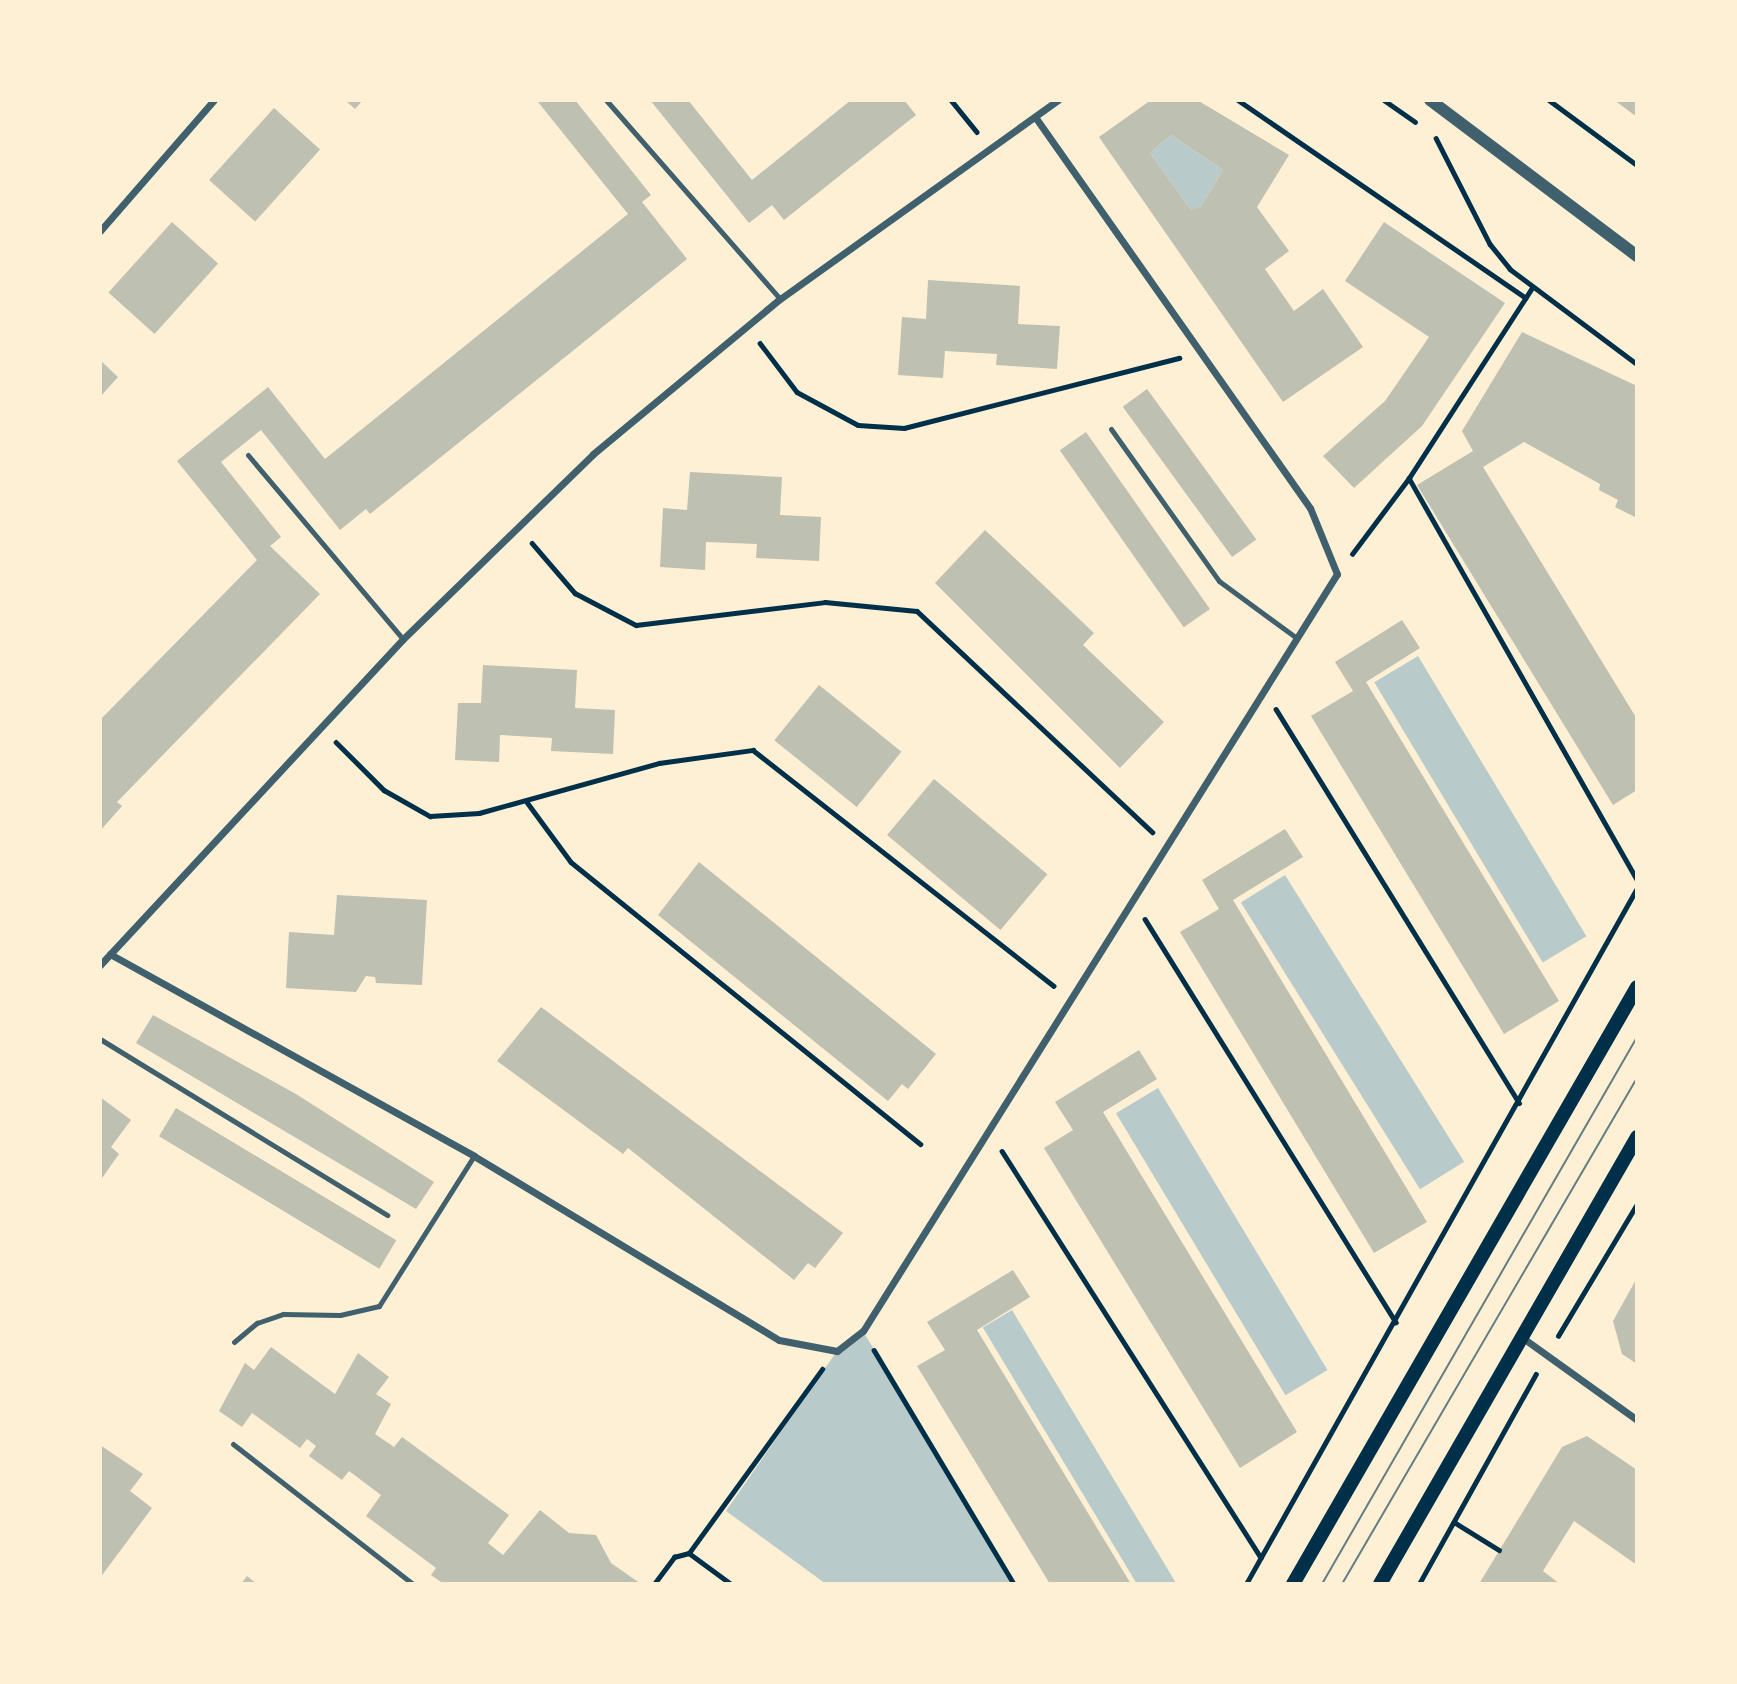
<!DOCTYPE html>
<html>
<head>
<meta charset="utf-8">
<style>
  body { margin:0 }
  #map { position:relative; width:1737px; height:1684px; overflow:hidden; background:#fdf0d5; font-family:Literata,serif }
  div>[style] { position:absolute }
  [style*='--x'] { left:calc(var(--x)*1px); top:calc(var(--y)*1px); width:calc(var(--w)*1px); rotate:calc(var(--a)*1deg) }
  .green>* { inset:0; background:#b9caca; transform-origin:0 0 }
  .building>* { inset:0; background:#bec0b2; transform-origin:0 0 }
  .path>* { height:4.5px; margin:-2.25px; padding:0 2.25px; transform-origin:2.25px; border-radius:2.25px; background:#003049 }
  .service>* { height:5px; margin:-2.5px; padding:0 2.5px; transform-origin:2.5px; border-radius:2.5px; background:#3f606c }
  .minor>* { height:7px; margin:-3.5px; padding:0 3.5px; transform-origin:3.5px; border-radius:3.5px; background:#3f606c }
  .tertiary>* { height:12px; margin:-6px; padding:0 6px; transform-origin:6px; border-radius:6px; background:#3f606c }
  .secondary>* { height:14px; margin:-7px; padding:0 7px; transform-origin:7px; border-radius:7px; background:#003049 }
  .tram>* { height:2px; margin:-1px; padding:0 1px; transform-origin:1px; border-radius:1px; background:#657d81 }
  span { translate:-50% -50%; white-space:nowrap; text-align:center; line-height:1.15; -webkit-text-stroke:5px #fdf0d5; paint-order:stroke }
  .frame { position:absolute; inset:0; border:102px solid #fdf0d5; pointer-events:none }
</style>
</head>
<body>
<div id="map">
  <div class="green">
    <i style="clip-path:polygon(1171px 135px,1223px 170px,1201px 206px,1191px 210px,1150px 153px)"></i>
    <i style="left:1418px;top:656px;width:327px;height:51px;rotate:59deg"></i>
    <i style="left:1285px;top:875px;width:338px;height:52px;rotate:58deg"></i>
    <i style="left:1158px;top:1088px;width:329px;height:49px;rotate:59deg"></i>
    <i style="left:1012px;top:1310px;width:321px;height:34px;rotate:59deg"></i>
    <i style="clip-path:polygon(863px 1331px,1014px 1584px,826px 1584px,726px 1511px,837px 1351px)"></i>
  </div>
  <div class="building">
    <i style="clip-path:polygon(345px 100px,363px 100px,355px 109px)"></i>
    <i style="clip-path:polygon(575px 100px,651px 195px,642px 202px,687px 259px,370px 514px,366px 509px,340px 530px,261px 430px,221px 462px,281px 537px,270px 546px,320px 594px,117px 802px,122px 806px,100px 831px,100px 720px,257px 560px,177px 461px,268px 387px,325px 459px,628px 214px,538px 102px)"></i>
    <i style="clip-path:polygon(650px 100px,688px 100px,752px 180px,851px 100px,904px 100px,916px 115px,784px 220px,772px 205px,749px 223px)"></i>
    <i style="clip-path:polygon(evenodd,1151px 100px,1197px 100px,1289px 155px,1257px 207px,1289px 251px,1265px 269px,1294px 311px,1323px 289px,1363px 347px,1283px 402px,1099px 137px,1151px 100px,1171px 135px,1223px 170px,1201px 206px,1191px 210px,1150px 153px,1171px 135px)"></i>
    <i style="clip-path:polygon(1614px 100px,1637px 100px,1637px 117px)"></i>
    <i style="left:274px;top:108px;width:62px;height:97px;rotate:42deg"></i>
    <i style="left:172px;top:222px;width:62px;height:95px;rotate:42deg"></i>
    <i style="clip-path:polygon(1384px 222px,1505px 303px,1422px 426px,1354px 488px,1323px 456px,1385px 401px,1429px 337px,1345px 281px)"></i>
    <i style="clip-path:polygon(928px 280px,1020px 286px,1018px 324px,1060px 326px,1057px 369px,996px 365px,997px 354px,945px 351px,943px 378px,898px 375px,902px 317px,926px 319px)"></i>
    <i style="clip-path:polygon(1522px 332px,1637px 386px,1637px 518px,1615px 507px,1618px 500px,1599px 490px,1600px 484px,1524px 442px,1483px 467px,1637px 719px,1637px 790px,1613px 805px,1417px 485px,1473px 451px,1462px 431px)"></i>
    <i style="clip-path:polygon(100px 360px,118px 377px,100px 397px)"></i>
    <i style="left:1147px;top:389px;width:186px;height:30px;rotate:54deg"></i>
    <i style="left:1086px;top:432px;width:216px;height:32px;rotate:55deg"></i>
    <i style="clip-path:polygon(690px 472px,782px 477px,780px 515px,821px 517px,819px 561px,756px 558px,757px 544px,706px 542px,705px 570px,660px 567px,663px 508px,687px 510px)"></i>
    <i style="clip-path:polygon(985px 530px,1094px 633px,1083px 645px,1164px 722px,1120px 768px,935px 583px)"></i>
    <i style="clip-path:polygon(1402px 620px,1420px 648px,1366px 682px,1559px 1001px,1504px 1034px,1311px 716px,1353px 691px,1335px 662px)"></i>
    <i style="clip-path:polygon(483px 665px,577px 670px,575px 708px,615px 710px,613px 754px,551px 751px,552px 738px,500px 735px,499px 762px,455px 760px,458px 703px,481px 703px)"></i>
    <i style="left:819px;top:685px;width:106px;height:71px;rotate:39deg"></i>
    <i style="left:934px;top:779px;width:148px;height:73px;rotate:40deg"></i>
    <i style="clip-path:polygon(1285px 829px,1303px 857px,1233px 900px,1427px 1222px,1374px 1253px,1180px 932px,1219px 909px,1202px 880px)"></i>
    <i style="clip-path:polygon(699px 862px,936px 1054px,908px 1089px,902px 1084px,888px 1101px,658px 915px)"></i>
    <i style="clip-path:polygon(337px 895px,427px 900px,422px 985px,376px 983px,375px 977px,366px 976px,356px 992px,286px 988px,289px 932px,334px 935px)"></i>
    <i style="clip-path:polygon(541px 1007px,843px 1233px,815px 1268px,808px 1263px,794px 1280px,628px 1148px,623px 1154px,497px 1061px)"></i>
    <i style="clip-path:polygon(153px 1015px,296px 1094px,434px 1182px,416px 1209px,136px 1043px)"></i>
    <i style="clip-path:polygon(1139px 1050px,1157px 1079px,1103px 1112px,1297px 1432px,1240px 1468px,1044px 1148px,1073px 1130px,1055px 1102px)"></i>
    <i style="clip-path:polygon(100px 1097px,131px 1120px,111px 1147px,119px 1154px,100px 1181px)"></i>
    <i style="left:176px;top:1108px;width:257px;height:33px;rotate:31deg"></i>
    <i style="clip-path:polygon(1013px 1270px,1030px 1297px,977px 1330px,1131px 1584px,1050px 1584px,917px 1366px,945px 1350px,927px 1322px)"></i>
    <i style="clip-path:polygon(1637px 1278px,1637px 1364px,1622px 1354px,1613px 1321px)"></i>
    <i style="clip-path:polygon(271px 1347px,335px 1394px,358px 1353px,389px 1377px,376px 1394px,391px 1404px,375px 1434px,394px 1447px,402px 1437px,509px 1515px,488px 1543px,503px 1555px,540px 1510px,569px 1533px,596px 1535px,611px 1563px,641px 1584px,444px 1584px,431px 1575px,436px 1568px,366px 1516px,381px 1495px,349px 1471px,342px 1480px,309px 1456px,316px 1446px,307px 1439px,300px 1448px,252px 1413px,242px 1427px,219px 1411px,245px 1363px,254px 1370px)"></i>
    <i style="clip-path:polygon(1587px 1436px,1637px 1470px,1637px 1565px,1574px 1521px,1543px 1571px,1560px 1584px,1479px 1584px,1562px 1447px)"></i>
    <i style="clip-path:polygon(100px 1445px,143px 1474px,130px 1491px,152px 1508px,100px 1578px)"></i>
    <i style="clip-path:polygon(247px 1576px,257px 1584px,241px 1584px)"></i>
  </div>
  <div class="path">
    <i style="--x:951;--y:100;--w:41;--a:50.9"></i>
    <i style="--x:1238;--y:100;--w:349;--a:34.5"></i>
    <i style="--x:1384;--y:100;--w:38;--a:35"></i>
    <i style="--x:1549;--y:100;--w:109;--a:36.5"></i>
    <i style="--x:1436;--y:138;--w:119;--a:63"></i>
    <i style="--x:1490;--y:244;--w:32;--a:51"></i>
    <i style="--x:1510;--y:269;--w:159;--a:36.8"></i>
    <i style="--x:760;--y:343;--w:61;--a:52.9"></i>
    <i style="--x:797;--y:392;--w:69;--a:28.4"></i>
    <i style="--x:858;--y:425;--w:46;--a:3.7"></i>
    <i style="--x:904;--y:428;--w:284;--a:-14.3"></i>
    <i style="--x:1409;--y:478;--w:461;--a:60.4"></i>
    <i style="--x:532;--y:543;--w:66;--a:49.3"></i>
    <i style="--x:575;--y:593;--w:69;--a:27.7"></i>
    <i style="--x:636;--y:625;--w:190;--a:-6.9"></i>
    <i style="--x:825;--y:602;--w:92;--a:5.6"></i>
    <i style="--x:917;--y:611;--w:323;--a:43.2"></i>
    <i style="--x:1352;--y:554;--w:95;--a:-53.1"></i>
    <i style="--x:1409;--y:478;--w:226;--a:-57.1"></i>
    <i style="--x:1276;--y:709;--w:463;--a:58.3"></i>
    <i style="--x:336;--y:742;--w:68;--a:45"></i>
    <i style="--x:384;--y:790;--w:53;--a:29.5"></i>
    <i style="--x:430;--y:816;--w:49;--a:-3.5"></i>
    <i style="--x:479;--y:813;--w:187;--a:-15.5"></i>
    <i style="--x:659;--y:763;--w:95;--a:-7.9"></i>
    <i style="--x:753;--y:750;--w:382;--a:38.1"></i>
    <i style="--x:527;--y:802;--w:74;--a:53.7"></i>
    <i style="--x:571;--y:862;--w:449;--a:38.9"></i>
    <i style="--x:1145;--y:919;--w:475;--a:58.1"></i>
    <i style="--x:1002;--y:1151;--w:482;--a:57.5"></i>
    <i style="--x:1558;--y:1336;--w:154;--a:-59.1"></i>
    <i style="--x:874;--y:1350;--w:273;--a:59.1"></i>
    <i style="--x:1454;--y:1522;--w:53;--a:31.9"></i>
    <i style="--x:689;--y:1553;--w:52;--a:36.4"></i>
    <i style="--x:654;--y:1584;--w:34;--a:-53"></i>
    <i style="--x:674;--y:1557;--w:16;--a:-15"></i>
    <i style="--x:689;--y:1553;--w:227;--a:-54.1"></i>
    <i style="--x:1246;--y:1584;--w:798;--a:-60.67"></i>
    <i style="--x:1419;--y:1584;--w:240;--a:-60.9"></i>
  </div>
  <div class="service">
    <i style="--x:606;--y:100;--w:264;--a:48.8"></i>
    <i style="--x:1111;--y:429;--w:186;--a:54.6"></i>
    <i style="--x:1219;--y:581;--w:93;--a:36.3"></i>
    <i style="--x:248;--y:455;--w:241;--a:49.9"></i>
    <i style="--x:100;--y:1039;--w:337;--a:31.5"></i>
    <i style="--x:234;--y:1342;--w:30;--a:-40"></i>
    <i style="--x:257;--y:1323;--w:28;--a:-19"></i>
    <i style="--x:283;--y:1314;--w:57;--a:1"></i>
    <i style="--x:340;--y:1315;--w:40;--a:-13"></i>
    <i style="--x:379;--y:1306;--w:178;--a:-57.7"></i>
    <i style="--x:233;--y:1444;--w:228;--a:37.9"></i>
  </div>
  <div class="minor">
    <i style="--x:100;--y:231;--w:174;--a:-49"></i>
    <i style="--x:110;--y:954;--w:416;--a:29"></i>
    <i style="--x:474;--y:1156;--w:356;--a:31.1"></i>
    <i style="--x:779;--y:1340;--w:59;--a:10.7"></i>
    <i style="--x:837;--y:1351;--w:33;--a:-38"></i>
    <i style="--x:863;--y:1331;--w:893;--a:-57.95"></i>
    <i style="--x:1337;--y:574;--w:71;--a:-112.2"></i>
    <i style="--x:1310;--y:508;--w:478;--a:-125.1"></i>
    <i style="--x:100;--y:965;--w:445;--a:-47.1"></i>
    <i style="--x:403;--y:639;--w:265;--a:-44.2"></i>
    <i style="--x:593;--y:454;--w:243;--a:-39.7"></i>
    <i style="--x:780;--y:299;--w:342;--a:-35.6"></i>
    <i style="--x:1523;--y:1338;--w:140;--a:35.7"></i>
  </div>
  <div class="tertiary">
    <i style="--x:1430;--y:100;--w:259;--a:37"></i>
  </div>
  <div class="secondary">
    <i style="--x:1293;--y:1584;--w:689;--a:-60.05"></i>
    <i style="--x:1380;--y:1584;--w:516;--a:-60.1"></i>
  </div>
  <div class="tram">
    <i style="--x:1322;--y:1584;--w:631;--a:-60.06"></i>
    <i style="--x:1342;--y:1584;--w:586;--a:-59.76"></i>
  </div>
  <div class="frame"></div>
</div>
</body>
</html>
